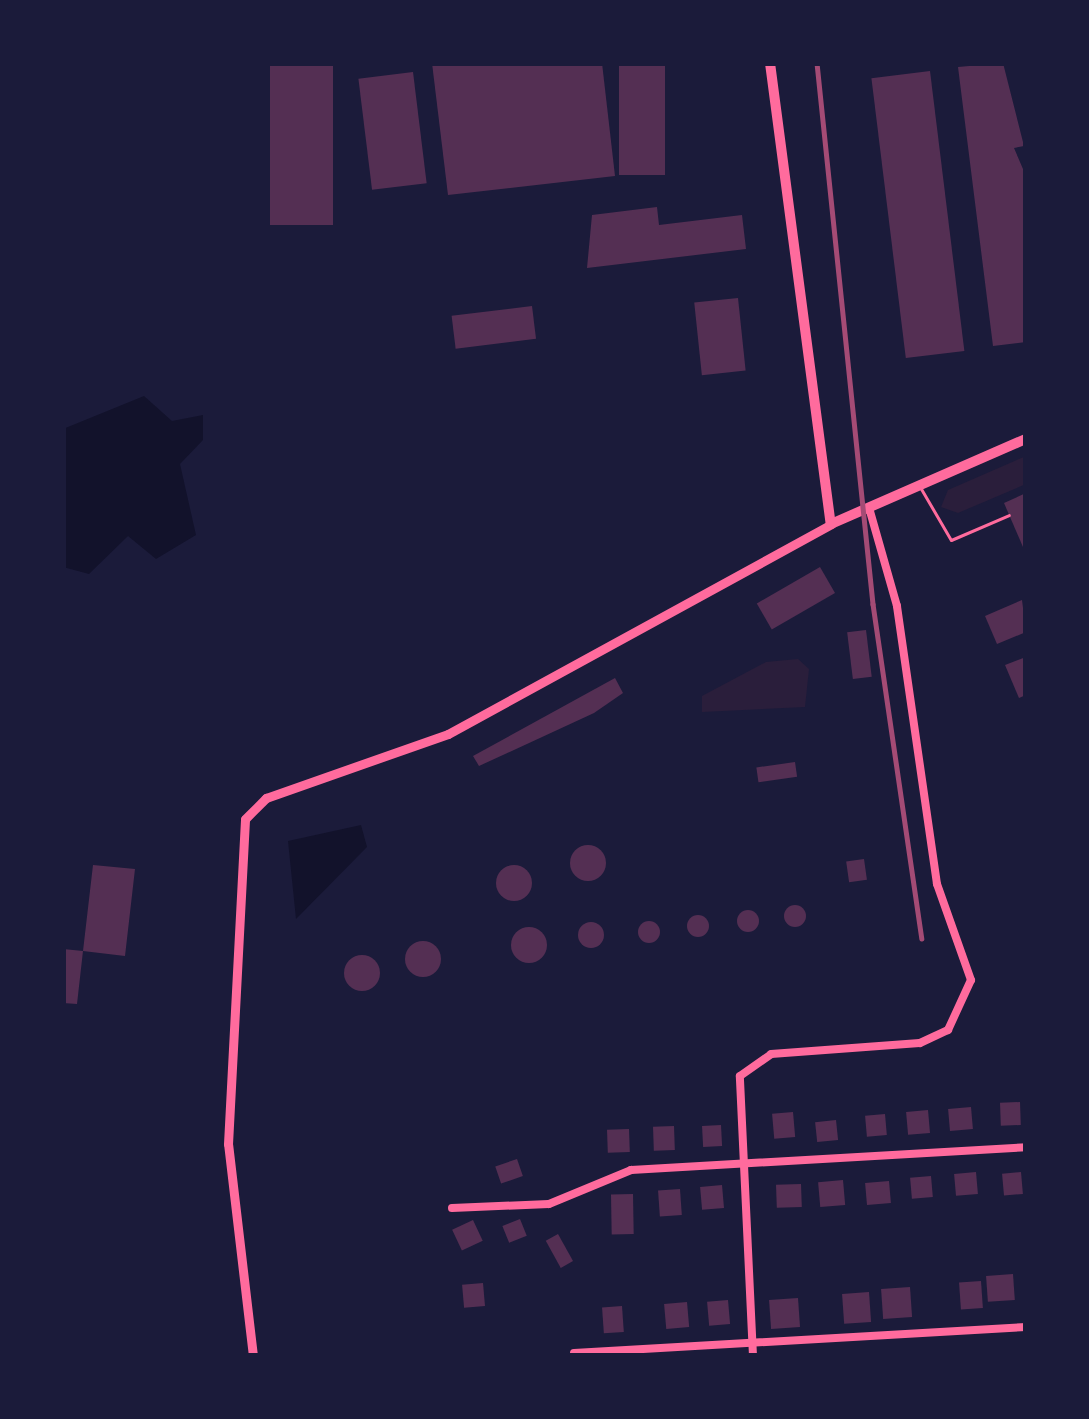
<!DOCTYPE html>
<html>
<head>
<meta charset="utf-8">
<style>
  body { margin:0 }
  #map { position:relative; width:1089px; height:1419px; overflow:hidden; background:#1b1b3a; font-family:Lato,sans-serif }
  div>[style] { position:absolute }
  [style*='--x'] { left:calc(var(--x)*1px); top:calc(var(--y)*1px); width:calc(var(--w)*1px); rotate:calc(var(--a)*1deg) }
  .green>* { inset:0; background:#2a1e3b }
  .water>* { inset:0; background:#12122b }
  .building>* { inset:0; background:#542f53; transform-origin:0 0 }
  .round { border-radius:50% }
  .service>* { height:3px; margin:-1.5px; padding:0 1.5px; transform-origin:1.5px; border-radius:1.5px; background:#ff6b9d }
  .minor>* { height:8px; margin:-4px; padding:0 4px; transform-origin:4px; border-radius:4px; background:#ff6b9d }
  .tertiary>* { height:9px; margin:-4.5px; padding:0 4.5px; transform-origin:4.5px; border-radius:4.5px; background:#ff6b9d }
  .secondary>* { height:10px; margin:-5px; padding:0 5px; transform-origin:5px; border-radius:5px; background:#ff6b9d }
  .rail>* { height:4.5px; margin:-2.25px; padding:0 2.25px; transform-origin:2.25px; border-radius:2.25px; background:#a44b75 }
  span { translate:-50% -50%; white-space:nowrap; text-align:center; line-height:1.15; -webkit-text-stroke:12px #1b1b3a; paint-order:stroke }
  .frame { position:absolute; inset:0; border:66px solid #1b1b3a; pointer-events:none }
</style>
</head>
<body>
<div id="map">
  <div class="green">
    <i style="clip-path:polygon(1026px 456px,1026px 484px,958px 513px,941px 507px,948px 490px)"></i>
    <i style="clip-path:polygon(798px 659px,809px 669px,805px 707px,702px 712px,702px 696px,766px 662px)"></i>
  </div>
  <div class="water">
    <i style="clip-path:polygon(144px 396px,172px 421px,203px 415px,203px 440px,180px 464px,196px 535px,156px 559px,128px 536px,89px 574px,63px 567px,63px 429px)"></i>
    <i style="clip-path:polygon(361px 825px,367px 847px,296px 919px,288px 841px)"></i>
  </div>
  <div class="building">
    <i style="left:270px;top:63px;width:63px;height:162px"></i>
    <i style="clip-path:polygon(432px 63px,602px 63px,615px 176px,448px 195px)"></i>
    <i style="left:619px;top:63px;width:46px;height:112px"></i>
    <i style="clip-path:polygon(1003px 63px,1024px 146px,1014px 148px,1026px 176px,1026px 342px,993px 346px,958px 67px)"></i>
    <i style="left:930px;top:71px;width:282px;height:59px;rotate:83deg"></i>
    <i style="left:413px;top:72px;width:112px;height:55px;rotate:83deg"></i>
    <i style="clip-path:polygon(657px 207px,659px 225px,742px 215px,746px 249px,587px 268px,592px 215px)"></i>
    <i style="left:738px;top:298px;width:73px;height:44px;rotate:84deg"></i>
    <i style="left:532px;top:306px;width:33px;height:81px;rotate:83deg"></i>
    <i style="clip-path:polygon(1026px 493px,1026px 554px,1004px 503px)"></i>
    <i style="left:820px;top:567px;width:30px;height:73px;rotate:60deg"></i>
    <i style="clip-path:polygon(1022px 600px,1026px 632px,997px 644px,985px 616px)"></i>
    <i style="left:866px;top:630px;width:47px;height:19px;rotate:83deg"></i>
    <i style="clip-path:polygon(1026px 657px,1026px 695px,1019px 698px,1005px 665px)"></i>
    <i style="clip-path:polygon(615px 678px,623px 693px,594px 713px,479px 766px,473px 756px)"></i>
    <i style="left:795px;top:762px;width:15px;height:39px;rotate:82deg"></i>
    <i class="round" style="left:570px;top:845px;width:36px;height:36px"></i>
    <i style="left:864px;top:859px;width:21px;height:18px;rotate:82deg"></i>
    <i style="clip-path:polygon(93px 865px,135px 869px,125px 956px,83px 951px,77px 1004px,63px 1003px,63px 949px,83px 951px)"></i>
    <i class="round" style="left:496px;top:865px;width:36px;height:36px"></i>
    <i class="round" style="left:784px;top:905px;width:22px;height:22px"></i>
    <i class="round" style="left:737px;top:910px;width:22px;height:22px"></i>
    <i class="round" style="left:687px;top:915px;width:22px;height:22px"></i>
    <i class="round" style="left:638px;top:921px;width:22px;height:22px"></i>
    <i class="round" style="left:578px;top:922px;width:26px;height:26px"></i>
    <i class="round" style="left:511px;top:927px;width:36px;height:36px"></i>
    <i class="round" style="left:405px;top:941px;width:36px;height:36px"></i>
    <i class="round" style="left:344px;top:955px;width:36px;height:36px"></i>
    <i style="left:1020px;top:1102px;width:23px;height:20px;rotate:88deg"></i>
    <i style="left:971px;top:1107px;width:22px;height:23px;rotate:85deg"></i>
    <i style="left:928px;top:1110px;width:23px;height:22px;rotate:85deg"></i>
    <i style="left:793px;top:1112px;width:25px;height:21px;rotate:85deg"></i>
    <i style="left:885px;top:1114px;width:21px;height:20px;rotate:85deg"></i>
    <i style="left:836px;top:1120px;width:20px;height:21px;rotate:84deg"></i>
    <i style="left:721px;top:1125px;width:21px;height:19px;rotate:87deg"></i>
    <i style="left:674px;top:1126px;width:24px;height:21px;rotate:88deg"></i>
    <i style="left:629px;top:1129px;width:23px;height:22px;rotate:88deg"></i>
    <i style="left:517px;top:1159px;width:18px;height:23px;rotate:71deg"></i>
    <i style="left:976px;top:1172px;width:22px;height:22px;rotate:85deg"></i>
    <i style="left:1021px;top:1172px;width:22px;height:19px;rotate:85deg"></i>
    <i style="left:931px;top:1176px;width:21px;height:21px;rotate:85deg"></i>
    <i style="left:843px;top:1180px;width:25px;height:25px;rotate:85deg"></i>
    <i style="left:889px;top:1181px;width:22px;height:24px;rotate:85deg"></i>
    <i style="left:801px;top:1184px;width:23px;height:25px;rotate:88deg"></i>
    <i style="left:722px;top:1185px;width:23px;height:22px;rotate:85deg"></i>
    <i style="left:680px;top:1189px;width:26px;height:22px;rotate:86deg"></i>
    <i style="left:633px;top:1194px;width:40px;height:22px;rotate:89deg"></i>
    <i style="left:520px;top:1219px;width:18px;height:19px;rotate:68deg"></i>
    <i style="left:473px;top:1220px;width:23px;height:23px;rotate:65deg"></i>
    <i style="left:558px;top:1234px;width:31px;height:14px;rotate:61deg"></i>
    <i style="left:1013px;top:1274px;width:26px;height:27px;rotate:86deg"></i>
    <i style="left:981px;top:1281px;width:27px;height:22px;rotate:86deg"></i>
    <i style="left:483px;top:1283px;width:23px;height:21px;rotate:85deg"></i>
    <i style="left:910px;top:1287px;width:30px;height:29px;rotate:86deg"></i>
    <i style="left:869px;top:1292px;width:30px;height:27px;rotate:86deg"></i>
    <i style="left:798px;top:1298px;width:29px;height:29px;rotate:86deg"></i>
    <i style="left:728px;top:1300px;width:24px;height:21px;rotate:85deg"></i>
    <i style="left:687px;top:1302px;width:25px;height:23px;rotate:85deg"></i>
    <i style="left:622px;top:1306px;width:26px;height:20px;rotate:86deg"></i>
  </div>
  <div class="service">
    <i style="--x:920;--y:487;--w:61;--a:59.7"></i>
    <i style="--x:951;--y:540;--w:63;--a:-23.3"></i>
  </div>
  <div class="minor">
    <i style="--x:452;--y:1208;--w:97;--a:-2.4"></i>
    <i style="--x:549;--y:1204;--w:89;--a:-22.5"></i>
    <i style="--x:631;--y:1170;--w:396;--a:-3.3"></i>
    <i style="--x:574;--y:1353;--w:453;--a:-3.3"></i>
    <i style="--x:753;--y:1356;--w:280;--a:-92.7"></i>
    <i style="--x:740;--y:1076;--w:38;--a:-35"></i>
    <i style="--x:771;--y:1054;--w:149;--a:-4.2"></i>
    <i style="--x:920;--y:1043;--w:31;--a:-25"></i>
    <i style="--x:948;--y:1030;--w:55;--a:-65.3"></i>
    <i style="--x:971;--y:980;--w:102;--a:-109.5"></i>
    <i style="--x:937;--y:884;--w:281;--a:-98.2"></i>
    <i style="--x:897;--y:606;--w:102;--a:-105.9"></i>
  </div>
  <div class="tertiary">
    <i style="--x:253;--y:1356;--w:213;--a:-96.7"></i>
    <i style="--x:228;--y:1144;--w:325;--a:-87"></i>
    <i style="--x:245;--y:819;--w:30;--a:-45"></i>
    <i style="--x:266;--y:798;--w:193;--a:-19.4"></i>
    <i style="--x:448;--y:734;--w:437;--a:-28.7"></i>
  </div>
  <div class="secondary">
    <i style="--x:770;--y:63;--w:465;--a:82.5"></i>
    <i style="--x:831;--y:524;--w:213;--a:-23.6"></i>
  </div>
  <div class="rail">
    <i style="--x:817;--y:63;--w:544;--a:84.09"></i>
    <i style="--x:873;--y:604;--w:338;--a:81.7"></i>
  </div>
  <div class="frame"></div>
</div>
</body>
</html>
